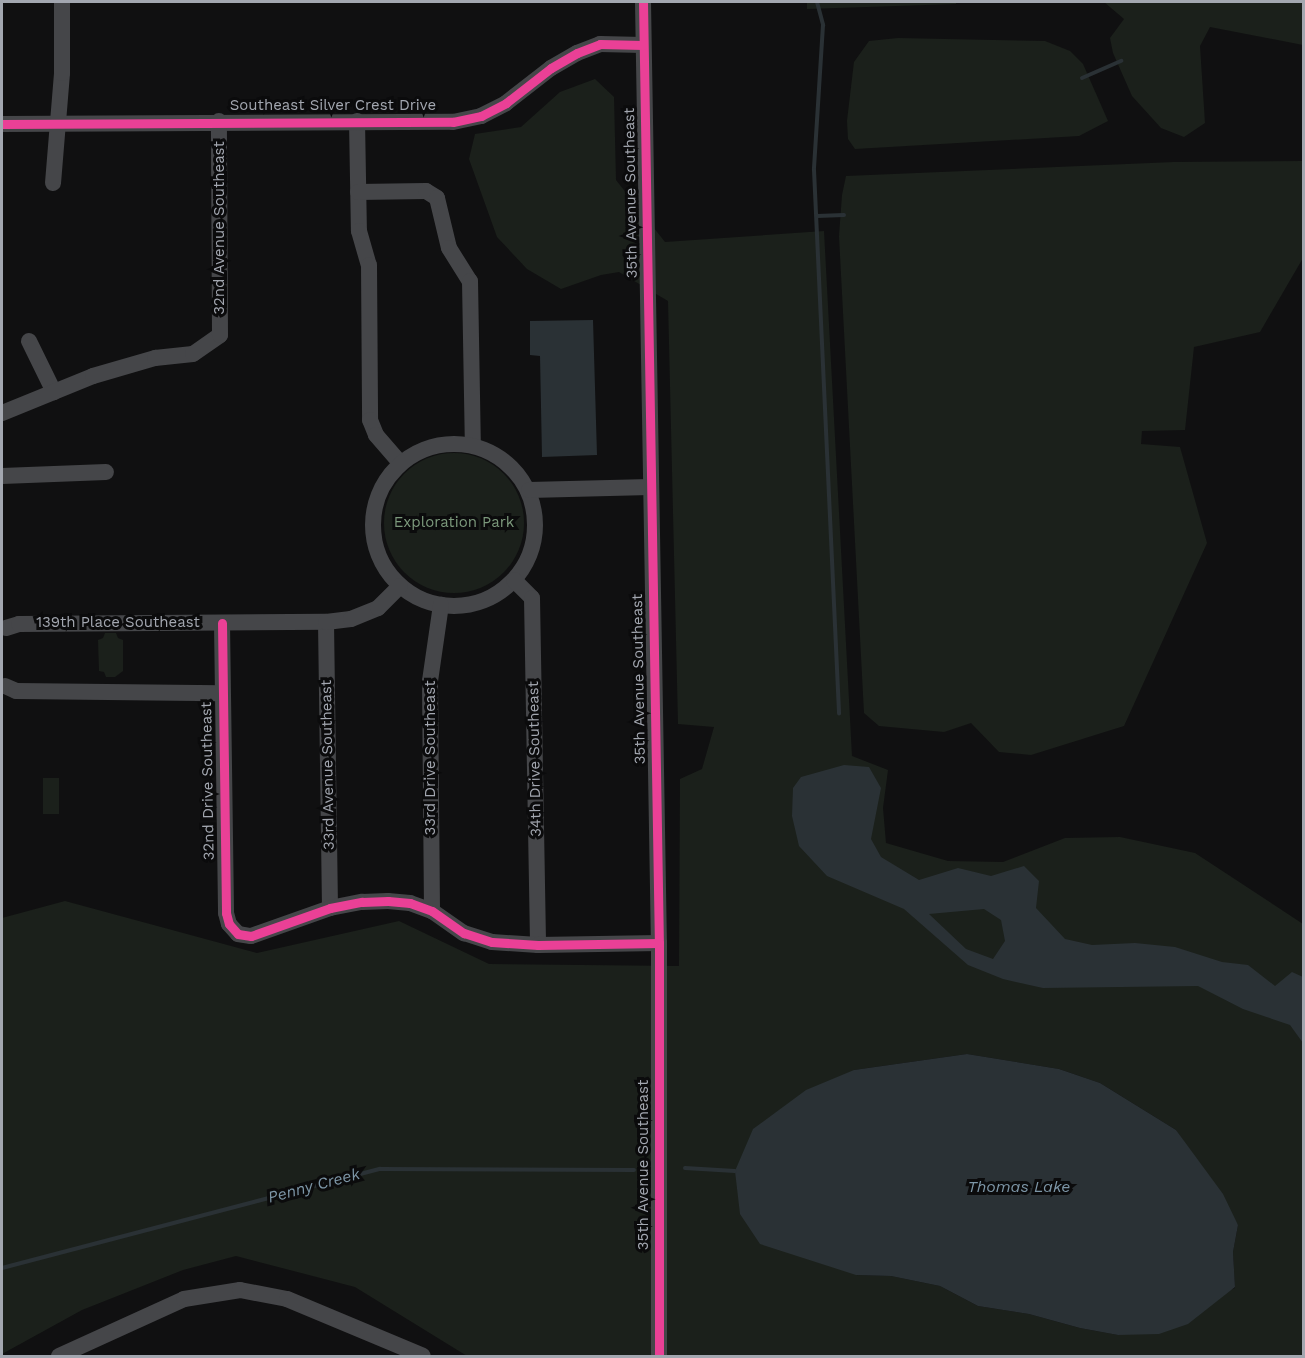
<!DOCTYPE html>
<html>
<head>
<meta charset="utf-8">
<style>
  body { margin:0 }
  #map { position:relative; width:1305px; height:1358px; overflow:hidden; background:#101011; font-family:"Work Sans",sans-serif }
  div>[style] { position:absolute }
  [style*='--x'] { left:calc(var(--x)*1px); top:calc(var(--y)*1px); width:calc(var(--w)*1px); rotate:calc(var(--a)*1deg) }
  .green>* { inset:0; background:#1b201b; transform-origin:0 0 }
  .round { border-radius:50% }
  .water>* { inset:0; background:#2a3135 }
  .stream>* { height:4px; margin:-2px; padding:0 2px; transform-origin:2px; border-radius:2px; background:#2a3135 }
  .minor>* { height:16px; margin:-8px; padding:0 8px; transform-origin:8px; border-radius:8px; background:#454649 }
  .minor>.ring { margin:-8px; padding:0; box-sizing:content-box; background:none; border:16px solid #454649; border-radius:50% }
  .cycleway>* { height:9px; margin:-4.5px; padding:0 4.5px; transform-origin:4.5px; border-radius:4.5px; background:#ea4096 }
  span { translate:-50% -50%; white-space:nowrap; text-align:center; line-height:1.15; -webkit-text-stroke:6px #0b0b0c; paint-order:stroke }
  .street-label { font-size:15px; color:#a3a7b0 }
  .park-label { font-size:15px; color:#7c997c }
  .water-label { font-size:16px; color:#7d96a7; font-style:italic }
  .frame { position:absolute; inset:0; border:3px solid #a3a7b0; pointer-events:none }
</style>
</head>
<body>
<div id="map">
  <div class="green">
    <i style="clip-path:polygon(807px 2px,956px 2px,956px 4px,807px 9px)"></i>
    <i style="clip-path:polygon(1104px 2px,1303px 2px,1303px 45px,1210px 27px,1200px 46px,1205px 123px,1184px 137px,1161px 128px,1132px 96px,1113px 53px,1110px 38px,1124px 19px)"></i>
    <i style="clip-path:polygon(898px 38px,1045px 41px,1070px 51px,1083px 64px,1108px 121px,1079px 136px,855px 149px,848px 139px,847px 121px,854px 62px,869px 41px)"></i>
    <i style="clip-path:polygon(evenodd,595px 79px,614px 97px,616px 180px,665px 242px,824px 231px,852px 756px,888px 770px,883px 808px,886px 843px,948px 861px,1003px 862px,1065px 838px,1120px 837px,1195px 853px,1303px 924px,1303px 1356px,467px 1356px,355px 1287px,236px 1256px,183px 1270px,82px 1310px,2px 1354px,2px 918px,65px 901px,257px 953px,399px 921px,489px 964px,679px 966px,680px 779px,702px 769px,714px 727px,678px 724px,668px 301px,619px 272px,601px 275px,561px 289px,527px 269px,497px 237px,469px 159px,475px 134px,521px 127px,560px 92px,595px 79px,967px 1054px,1059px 1069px,1100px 1083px,1176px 1130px,1238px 1225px,1233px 1252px,1235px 1288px,1118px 1335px,1080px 1328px,1029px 1314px,978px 1306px,940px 1286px,891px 1276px,856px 1275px,854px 1070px,967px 1054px)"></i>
    <i style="clip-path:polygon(1303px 161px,1303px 258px,1260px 332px,1194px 347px,1185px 430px,1142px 431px,1141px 444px,1180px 447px,1207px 543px,1124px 726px,1031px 755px,999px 752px,971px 723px,944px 732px,879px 726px,864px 713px,839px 236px,842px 195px,846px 176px,1174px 162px)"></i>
    <i class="round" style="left:384px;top:453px;width:140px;height:140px"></i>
    <i style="clip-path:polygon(105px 633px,116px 633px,118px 638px,123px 640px,123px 671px,115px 677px,106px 677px,104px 672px,99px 671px,98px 640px,103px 638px)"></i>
    <i style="left:43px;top:778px;width:16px;height:36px"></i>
  </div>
  <div class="water">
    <i style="clip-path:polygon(593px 320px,597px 455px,542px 457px,540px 356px,530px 355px,530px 321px)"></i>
    <i style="clip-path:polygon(evenodd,844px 765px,869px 767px,881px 788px,871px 839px,881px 857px,919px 880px,958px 868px,991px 876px,1024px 866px,1039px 881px,1036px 908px,1065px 939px,1092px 945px,1135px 943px,1175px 947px,1222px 962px,1248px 965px,1275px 986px,1292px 972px,1303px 977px,1303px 1043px,1290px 1025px,1243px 1009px,1198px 986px,1043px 988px,1003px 979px,968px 965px,904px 909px,827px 876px,799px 846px,792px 816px,793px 788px,801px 777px,844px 765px,984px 909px,1001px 920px,1005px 941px,993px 959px,966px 949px,929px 914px,984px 909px)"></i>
    <i style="clip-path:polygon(967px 1054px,1059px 1069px,1100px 1083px,1176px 1130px,1223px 1194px,1238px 1225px,1233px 1252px,1235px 1287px,1188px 1324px,1159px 1334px,1118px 1335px,1080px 1328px,1029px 1314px,978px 1306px,940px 1286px,891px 1276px,856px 1275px,760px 1244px,740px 1214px,735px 1171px,753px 1129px,806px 1090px,854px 1070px)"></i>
  </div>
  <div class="stream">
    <i style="--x:817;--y:2;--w:24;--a:75"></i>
    <i style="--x:823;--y:25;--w:145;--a:93.6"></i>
    <i style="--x:814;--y:170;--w:544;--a:87.36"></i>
    <i style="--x:1082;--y:78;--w:43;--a:-23.6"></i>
    <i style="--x:817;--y:216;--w:27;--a:-2"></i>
    <i style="--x:685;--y:1168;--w:50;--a:3.4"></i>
    <i style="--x:2;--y:1268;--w:391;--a:-14.7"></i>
    <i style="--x:380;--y:1169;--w:254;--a:0.2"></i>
  </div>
  <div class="minor">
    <i style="--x:643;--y:2;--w:941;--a:89.03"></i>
    <i style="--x:659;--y:943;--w:413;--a:90"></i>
    <i style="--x:357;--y:121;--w:110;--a:89"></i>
    <i style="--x:359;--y:231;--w:35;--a:74"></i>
    <i style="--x:369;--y:265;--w:155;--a:89.6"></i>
    <i style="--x:370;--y:420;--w:16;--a:68"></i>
    <i style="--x:376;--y:435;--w:37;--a:49"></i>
    <i style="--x:2;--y:124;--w:451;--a:-0.3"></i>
    <i style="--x:453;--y:122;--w:29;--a:-12"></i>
    <i style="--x:481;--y:116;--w:28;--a:-27"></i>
    <i style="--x:506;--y:103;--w:57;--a:-37.9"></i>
    <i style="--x:551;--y:68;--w:30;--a:-30"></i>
    <i style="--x:577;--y:53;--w:25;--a:-21"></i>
    <i style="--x:600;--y:44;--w:43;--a:1.3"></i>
    <i style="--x:53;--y:183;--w:110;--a:-85.3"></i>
    <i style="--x:62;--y:73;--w:71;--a:-90"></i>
    <i style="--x:358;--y:192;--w:68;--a:-0.8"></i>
    <i style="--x:426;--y:191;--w:13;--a:32"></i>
    <i style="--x:437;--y:198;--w:51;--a:76.5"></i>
    <i style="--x:449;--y:248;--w:39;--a:58"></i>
    <i style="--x:470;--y:281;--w:164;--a:89"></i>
    <i style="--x:29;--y:341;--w:57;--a:63.9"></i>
    <i style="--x:2;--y:413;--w:98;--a:-22.1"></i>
    <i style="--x:93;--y:376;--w:65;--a:-16.2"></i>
    <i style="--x:155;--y:358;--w:38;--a:-6"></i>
    <i style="--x:193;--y:354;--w:33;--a:-35"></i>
    <i style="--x:220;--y:335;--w:214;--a:-90.3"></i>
    <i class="ring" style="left:373px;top:444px;width:146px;height:146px"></i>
    <i style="--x:2;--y:476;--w:104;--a:-2.2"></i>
    <i style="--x:529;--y:490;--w:121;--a:-1.4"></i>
    <i style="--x:514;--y:580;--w:25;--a:45"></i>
    <i style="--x:532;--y:598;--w:347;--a:89"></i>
    <i style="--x:326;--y:622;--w:286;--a:89.2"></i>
    <i style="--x:222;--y:623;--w:290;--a:89.2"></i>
    <i style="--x:226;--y:913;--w:11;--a:75"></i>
    <i style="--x:229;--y:924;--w:13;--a:48"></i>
    <i style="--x:238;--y:934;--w:13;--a:9"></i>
    <i style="--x:251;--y:936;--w:84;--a:-19.5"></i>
    <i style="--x:330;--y:908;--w:33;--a:-11"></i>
    <i style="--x:362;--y:902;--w:26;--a:-2"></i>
    <i style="--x:388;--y:901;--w:22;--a:5"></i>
    <i style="--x:410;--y:903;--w:23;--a:20"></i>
    <i style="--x:432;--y:911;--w:39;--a:35"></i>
    <i style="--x:464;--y:933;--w:29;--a:18"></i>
    <i style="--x:492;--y:942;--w:46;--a:3.7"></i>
    <i style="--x:538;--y:945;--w:121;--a:-0.9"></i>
    <i style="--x:6;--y:628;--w:14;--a:-17"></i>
    <i style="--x:19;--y:624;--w:307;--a:-0.4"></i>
    <i style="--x:326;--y:622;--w:25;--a:-7"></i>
    <i style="--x:351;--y:619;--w:29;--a:-22"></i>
    <i style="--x:378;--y:608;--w:31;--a:-45"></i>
    <i style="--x:5;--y:686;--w:12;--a:24"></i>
    <i style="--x:16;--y:691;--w:205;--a:0.6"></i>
    <i style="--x:432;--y:911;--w:230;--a:-90.5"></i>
    <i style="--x:430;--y:681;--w:77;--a:-81.8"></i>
    <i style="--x:59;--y:1356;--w:137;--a:-24.5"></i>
    <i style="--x:184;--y:1299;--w:57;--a:-9.1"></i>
    <i style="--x:240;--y:1290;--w:48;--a:10.8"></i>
    <i style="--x:287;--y:1299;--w:147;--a:22.7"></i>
  </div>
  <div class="cycleway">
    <i style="--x:643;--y:2;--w:941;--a:89.03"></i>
    <i style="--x:659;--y:943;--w:413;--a:90"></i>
    <i style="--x:2;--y:124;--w:451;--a:-0.3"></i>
    <i style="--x:453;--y:122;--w:29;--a:-12"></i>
    <i style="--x:481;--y:116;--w:28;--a:-27"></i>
    <i style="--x:506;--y:103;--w:57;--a:-37.9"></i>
    <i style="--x:551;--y:68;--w:30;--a:-30"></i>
    <i style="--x:577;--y:53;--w:25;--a:-21"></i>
    <i style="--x:600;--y:44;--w:43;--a:1.3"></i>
    <i style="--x:222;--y:623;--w:290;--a:89.2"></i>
    <i style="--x:226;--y:913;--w:11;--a:75"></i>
    <i style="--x:229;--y:924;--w:13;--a:48"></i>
    <i style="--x:238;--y:934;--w:13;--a:9"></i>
    <i style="--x:251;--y:936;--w:84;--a:-19.5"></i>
    <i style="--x:330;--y:908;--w:33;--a:-11"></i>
    <i style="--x:362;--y:902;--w:26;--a:-2"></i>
    <i style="--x:388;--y:901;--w:22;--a:5"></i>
    <i style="--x:410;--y:903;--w:23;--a:20"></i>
    <i style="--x:432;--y:911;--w:39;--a:35"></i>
    <i style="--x:464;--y:933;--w:29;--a:18"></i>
    <i style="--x:492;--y:942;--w:46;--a:3.7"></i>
    <i style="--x:538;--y:945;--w:121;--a:-0.9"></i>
  </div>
  <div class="street-label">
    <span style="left:333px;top:106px">Southeast Silver Crest Drive</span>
    <span style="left:631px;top:193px;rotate:-91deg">35th Avenue Southeast</span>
    <span style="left:220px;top:228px;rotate:-90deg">32nd Avenue Southeast</span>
    <span style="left:118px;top:623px">139th Place Southeast</span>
    <span style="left:639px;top:679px;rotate:-91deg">35th Avenue Southeast</span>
    <span style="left:431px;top:758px;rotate:-90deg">33rd Drive Southeast</span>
    <span style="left:535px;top:759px;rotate:-91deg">34th Drive Southeast</span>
    <span style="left:328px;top:765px;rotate:-91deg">33rd Avenue Southeast</span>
    <span style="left:208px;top:781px;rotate:-91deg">32nd Drive Southeast</span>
    <span style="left:644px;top:1165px;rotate:-90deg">35th Avenue Southeast</span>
  </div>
  <div class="park-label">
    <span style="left:454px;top:523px">Exploration Park</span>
  </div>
  <div class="water-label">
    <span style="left:314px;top:1186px;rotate:-15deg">Penny Creek</span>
    <span style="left:1019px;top:1187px">Thomas Lake</span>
  </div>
  <div class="frame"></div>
</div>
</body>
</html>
